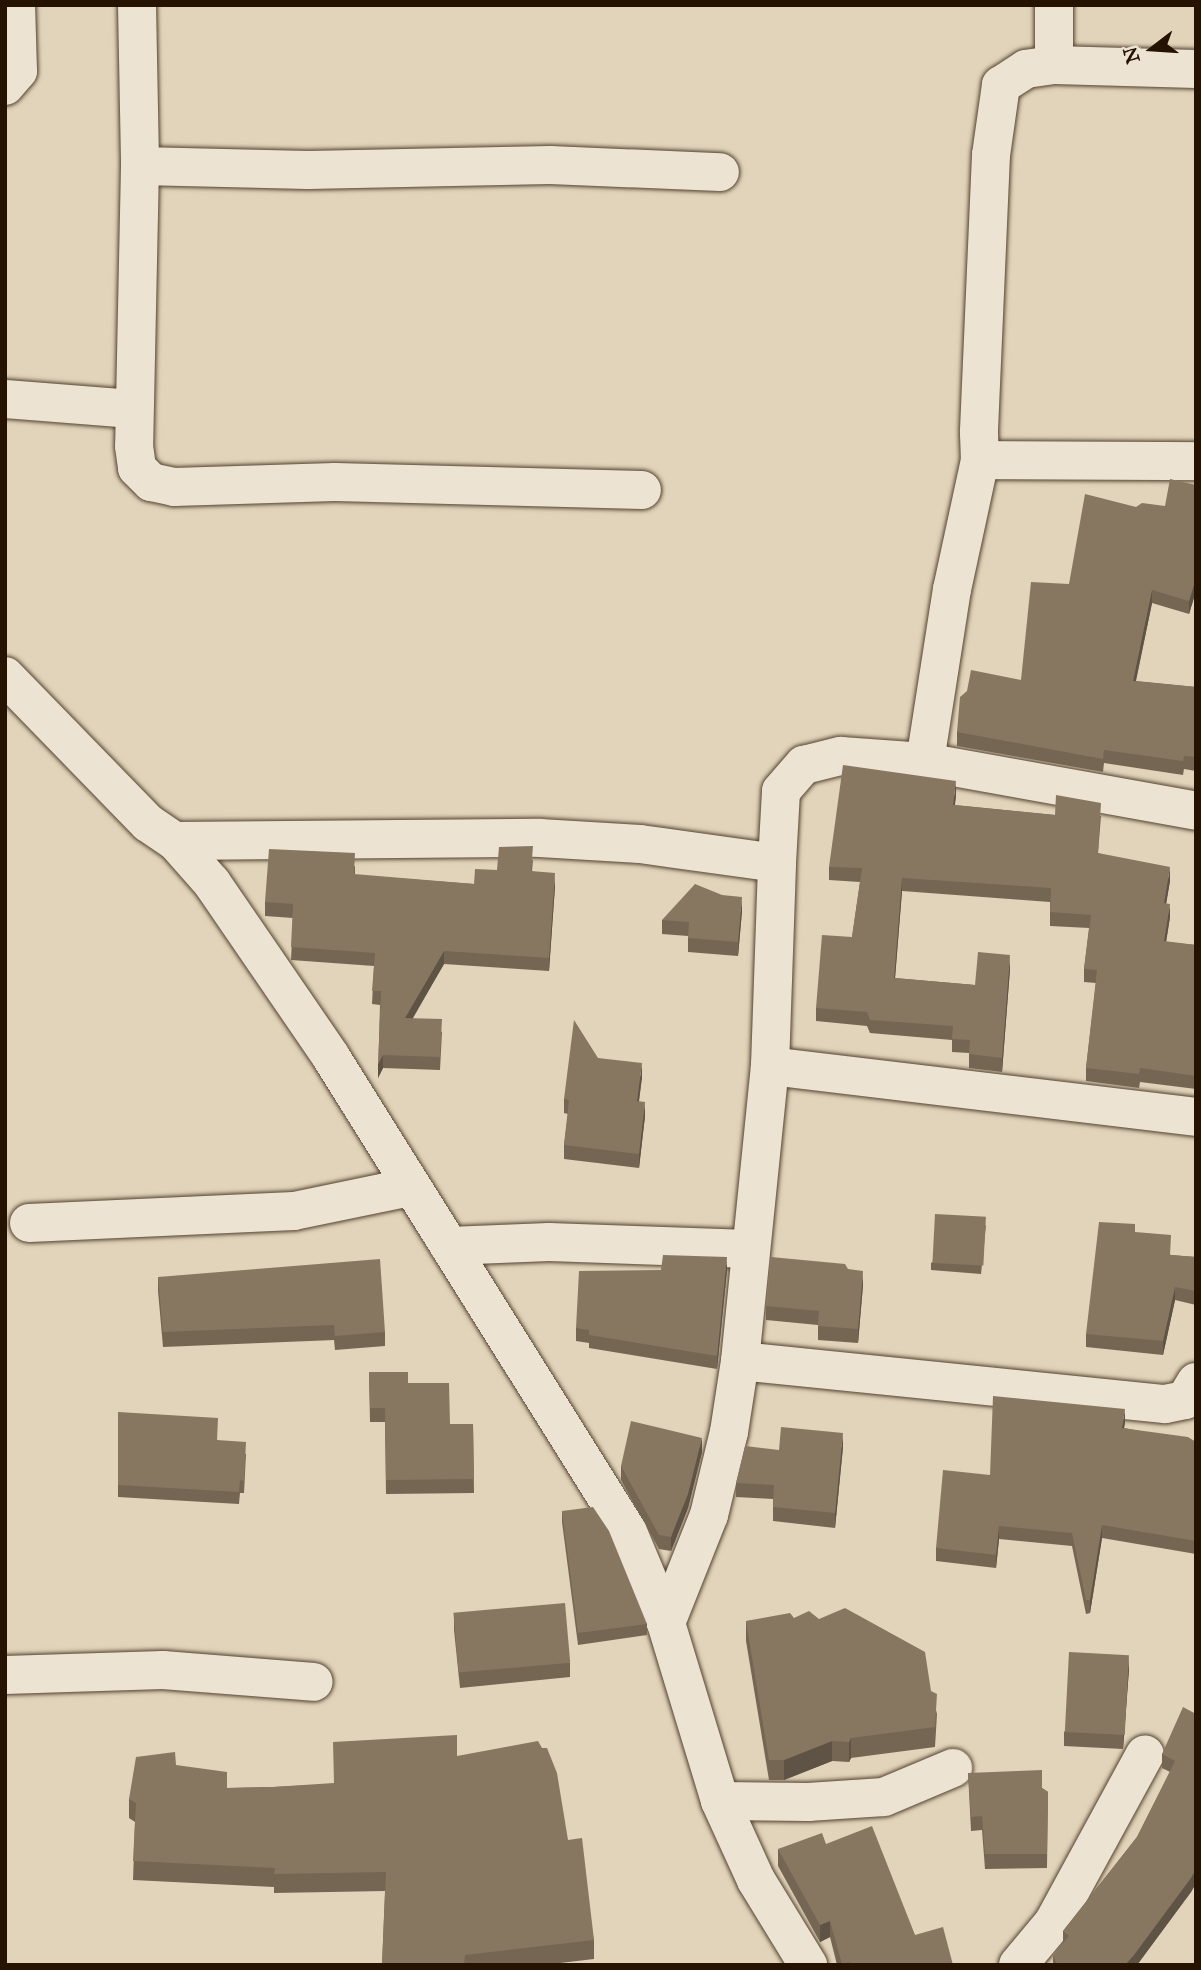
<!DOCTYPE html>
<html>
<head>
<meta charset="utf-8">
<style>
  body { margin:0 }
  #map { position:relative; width:1201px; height:1970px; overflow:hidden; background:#e1d4ba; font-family:"IM FELL Great Primer",serif }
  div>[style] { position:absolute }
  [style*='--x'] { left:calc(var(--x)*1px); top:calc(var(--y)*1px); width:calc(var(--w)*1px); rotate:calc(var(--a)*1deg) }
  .roads { filter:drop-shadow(0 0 2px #54422f) drop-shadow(0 0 2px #54422f) }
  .minor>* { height:38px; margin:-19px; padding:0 19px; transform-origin:19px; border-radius:19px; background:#ece3d2 }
  .wall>* { inset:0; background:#746653 }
  .shaded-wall>* { inset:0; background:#5e5344 }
  .building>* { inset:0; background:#877761; transform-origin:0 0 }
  span { translate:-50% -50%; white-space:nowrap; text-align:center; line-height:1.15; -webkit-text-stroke:5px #ece3d2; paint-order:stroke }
  .frame { position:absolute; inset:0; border:7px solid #251201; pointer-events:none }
  .north { position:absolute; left:1117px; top:14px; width:70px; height:70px; -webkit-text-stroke:5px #ece3d2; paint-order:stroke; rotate:253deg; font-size:19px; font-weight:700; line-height:28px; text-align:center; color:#251201 }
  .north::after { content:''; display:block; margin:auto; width:24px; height:32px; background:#251201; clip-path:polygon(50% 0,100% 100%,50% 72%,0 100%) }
</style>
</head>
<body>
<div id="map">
  <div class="roads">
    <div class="minor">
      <i style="--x:137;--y:5;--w:161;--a:88.9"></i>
      <i style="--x:140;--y:166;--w:168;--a:1.4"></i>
      <i style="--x:308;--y:170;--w:242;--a:-1.2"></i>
      <i style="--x:550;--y:165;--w:170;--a:2.4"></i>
      <i style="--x:1054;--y:5;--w:60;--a:90"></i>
      <i style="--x:1196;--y:69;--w:142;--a:-178.4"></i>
      <i style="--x:1054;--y:65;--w:28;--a:172"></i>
      <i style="--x:1026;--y:69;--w:30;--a:147"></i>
      <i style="--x:1001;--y:85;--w:71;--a:98.1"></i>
      <i style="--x:991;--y:155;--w:278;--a:92.5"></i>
      <i style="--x:979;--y:433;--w:27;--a:88"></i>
      <i style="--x:980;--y:460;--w:216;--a:0.3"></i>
      <i style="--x:5;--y:86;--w:20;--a:-49"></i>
      <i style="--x:18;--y:71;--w:66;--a:-91.7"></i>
      <i style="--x:140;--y:166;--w:280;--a:91.2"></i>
      <i style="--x:134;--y:446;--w:22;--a:82"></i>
      <i style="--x:137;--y:468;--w:20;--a:45"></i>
      <i style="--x:151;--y:482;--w:24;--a:12"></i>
      <i style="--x:174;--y:487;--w:161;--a:-1.8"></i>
      <i style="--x:335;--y:482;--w:307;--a:1.5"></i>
      <i style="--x:5;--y:399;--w:128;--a:4.5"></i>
      <i style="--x:980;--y:460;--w:132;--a:102.2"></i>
      <i style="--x:952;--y:589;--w:175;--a:98.9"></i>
      <i style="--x:925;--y:762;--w:275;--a:10.2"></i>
      <i style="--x:5;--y:676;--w:205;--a:45.8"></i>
      <i style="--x:148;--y:823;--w:32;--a:34"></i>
      <i style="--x:175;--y:841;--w:365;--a:-0.5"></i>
      <i style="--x:540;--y:838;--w:100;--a:3.4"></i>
      <i style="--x:640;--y:844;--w:138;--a:7.9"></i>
      <i style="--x:777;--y:863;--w:72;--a:-86.8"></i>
      <i style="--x:781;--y:791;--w:35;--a:-49"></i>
      <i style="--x:804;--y:765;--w:38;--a:-14"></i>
      <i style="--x:841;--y:756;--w:84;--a:4.1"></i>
      <i style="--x:175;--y:841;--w:56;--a:48.6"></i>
      <i style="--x:212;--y:883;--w:211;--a:55.6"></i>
      <i style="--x:331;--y:1057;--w:560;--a:57.98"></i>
      <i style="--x:628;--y:1532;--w:99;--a:67.3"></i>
      <i style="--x:666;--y:1623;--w:186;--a:73.1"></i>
      <i style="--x:720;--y:1801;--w:87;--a:65.5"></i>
      <i style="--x:756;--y:1880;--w:100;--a:58.5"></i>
      <i style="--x:770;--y:1066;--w:429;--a:6.8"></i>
      <i style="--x:29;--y:1223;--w:265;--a:-2.6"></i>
      <i style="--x:294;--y:1211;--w:118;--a:-11.7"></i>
      <i style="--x:449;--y:1246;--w:100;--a:-2.3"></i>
      <i style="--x:549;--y:1242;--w:200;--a:2"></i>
      <i style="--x:740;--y:1361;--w:427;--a:5.8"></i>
      <i style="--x:1165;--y:1404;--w:20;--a:-11"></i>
      <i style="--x:1185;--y:1400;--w:21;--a:-59"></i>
      <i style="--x:666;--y:1623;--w:116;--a:-68.3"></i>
      <i style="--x:709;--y:1515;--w:85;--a:-76.5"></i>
      <i style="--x:729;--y:1432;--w:72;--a:-81.2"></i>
      <i style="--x:740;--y:1361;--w:297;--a:-84.2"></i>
      <i style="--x:770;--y:1066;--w:203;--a:-88"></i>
      <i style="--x:5;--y:1675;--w:158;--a:-1.8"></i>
      <i style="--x:163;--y:1670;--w:151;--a:4.5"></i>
      <i style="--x:720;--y:1801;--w:88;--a:0.7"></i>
      <i style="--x:808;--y:1802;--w:76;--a:-3.8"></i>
      <i style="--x:884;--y:1797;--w:75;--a:-22.8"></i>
      <i style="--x:1018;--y:1965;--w:55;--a:-50.2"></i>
      <i style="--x:1053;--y:1923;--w:192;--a:-61.4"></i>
    </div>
  </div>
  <div class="wall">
    <i style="clip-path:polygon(1196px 485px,1196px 591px,1189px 614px,1152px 603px,1136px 681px,1196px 687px,1196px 771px,1184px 769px,1183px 775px,1104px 763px,1103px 772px,957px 746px,957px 732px,1021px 680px,1069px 584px,1136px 507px,1165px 506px)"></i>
    <i style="clip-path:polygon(956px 795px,955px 805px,1055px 815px,1101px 816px,1098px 853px,1170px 881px,1166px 903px,1170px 917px,1166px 942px,1196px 945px,1196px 1089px,1140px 1082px,1139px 1088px,1086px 1081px,1086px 1068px,1096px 983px,1084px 982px,1084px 969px,1089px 928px,1050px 926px,1050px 902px,902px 891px,895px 978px,975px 985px,1010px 969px,1002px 1072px,969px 1068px,969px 1053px,952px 1052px,952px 1040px,870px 1033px,867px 1026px,816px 1021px,816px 1008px,852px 937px,860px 882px,829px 880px,829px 867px)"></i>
    <i style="clip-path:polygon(533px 860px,532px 871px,555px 886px,549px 971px,444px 964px,412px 1018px,442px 1032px,440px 1070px,383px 1068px,378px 1078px,380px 1005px,372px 1004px,374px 966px,291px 960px,293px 918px,265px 916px,265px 902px,355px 866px,355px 875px,474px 884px,497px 870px)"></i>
    <i style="clip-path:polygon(742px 911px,738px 956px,688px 952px,688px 936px,662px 934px,662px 920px)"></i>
    <i style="clip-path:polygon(598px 1058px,642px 1077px,639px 1101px,645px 1116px,639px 1168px,564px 1159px,564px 1145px,568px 1114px,564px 1113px,564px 1099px)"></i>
    <i style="clip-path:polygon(986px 1225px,981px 1274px,931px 1270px,931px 1263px)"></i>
    <i style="clip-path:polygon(1135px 1232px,1171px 1255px,1196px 1257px,1196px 1305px,1175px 1300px,1163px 1355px,1086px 1347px,1086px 1334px)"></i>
    <i style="clip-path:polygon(848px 1269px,863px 1285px,858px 1343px,818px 1340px,818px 1325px,766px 1320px,766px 1306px)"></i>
    <i style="clip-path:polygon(661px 1270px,727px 1270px,717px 1369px,589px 1348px,589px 1343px,576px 1341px,576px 1328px)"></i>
    <i style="clip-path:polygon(158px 1277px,385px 1332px,385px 1346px,335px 1350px,334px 1340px,163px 1347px,158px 1291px)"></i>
    <i style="clip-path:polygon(369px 1372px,408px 1383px,450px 1424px,473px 1424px,474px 1493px,386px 1494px,385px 1422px,370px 1422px)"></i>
    <i style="clip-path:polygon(118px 1412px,218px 1440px,246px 1454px,244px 1493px,240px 1493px,239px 1504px,118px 1497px)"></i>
    <i style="clip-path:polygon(1125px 1422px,1124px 1428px,1196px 1442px,1196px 1554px,1102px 1538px,1090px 1613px,1086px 1614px,1072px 1546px,999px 1539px,996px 1568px,936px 1561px,936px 1548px,990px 1475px)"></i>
    <i style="clip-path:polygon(843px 1447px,835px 1528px,773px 1521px,773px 1499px,736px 1497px,736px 1483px,779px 1450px)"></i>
    <i style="clip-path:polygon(702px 1452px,688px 1508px,671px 1551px,659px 1549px,621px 1480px,621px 1466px)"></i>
    <i style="clip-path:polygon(562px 1511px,647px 1624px,647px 1635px,578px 1645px,562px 1522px)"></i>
    <i style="clip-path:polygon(454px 1616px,570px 1663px,570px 1677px,460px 1688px,454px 1630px)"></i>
    <i style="clip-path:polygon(794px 1618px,819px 1619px,931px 1691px,937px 1714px,935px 1747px,851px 1758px,849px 1762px,832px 1761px,784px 1780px,769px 1780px,746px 1641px,746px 1621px)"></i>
    <i style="clip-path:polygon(1129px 1669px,1123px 1749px,1064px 1746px,1064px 1732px)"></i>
    <i style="clip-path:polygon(1196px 1714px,1196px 1883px,1191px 1892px,1137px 1965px,1053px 1965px,1053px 1956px,1063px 1943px,1063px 1931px,1137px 1837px,1170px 1772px,1162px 1768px,1162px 1754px)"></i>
    <i style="clip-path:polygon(457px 1756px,568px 1840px,594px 1940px,594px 1959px,543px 1965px,382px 1965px,385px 1891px,274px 1893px,274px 1887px,133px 1880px,135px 1822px,129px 1818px,129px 1799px,227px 1788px,273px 1787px,334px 1784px)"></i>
    <i style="clip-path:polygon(968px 1773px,1042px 1788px,1048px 1792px,1047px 1868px,985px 1869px,982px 1830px,971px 1831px)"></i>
    <i style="clip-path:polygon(826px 1844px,915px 1935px,953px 1965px,837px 1965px,830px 1937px,820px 1942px,778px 1866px,778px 1849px)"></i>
  </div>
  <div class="shaded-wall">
    <i style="clip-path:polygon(1196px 578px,1196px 591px,1189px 614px,1189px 601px)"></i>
    <i style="clip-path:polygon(1152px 590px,1152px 603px,1133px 694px,1133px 681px)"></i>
    <i style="clip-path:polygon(956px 781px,956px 795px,953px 818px,953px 805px)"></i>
    <i style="clip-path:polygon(1170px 867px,1170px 881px,1164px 917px,1164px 903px)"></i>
    <i style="clip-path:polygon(555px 873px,555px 886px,549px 971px,549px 958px)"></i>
    <i style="clip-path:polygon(902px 878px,902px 891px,894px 991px,894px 978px)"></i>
    <i style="clip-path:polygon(742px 897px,742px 911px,738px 956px,738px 942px)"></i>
    <i style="clip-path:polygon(1170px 904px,1170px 917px,1164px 955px,1164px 941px)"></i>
    <i style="clip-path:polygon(444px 951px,444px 964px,405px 1032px,405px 1018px)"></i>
    <i style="clip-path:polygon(1010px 955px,1010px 969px,1002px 1072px,1002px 1058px)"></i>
    <i style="clip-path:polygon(383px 1055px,383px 1068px,378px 1078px,378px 1064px)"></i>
    <i style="clip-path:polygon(642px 1063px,642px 1077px,637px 1115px,637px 1101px)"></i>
    <i style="clip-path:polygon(645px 1102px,645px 1116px,639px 1168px,639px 1154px)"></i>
    <i style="clip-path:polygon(727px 1257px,727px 1270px,717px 1369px,717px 1356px)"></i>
    <i style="clip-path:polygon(863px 1271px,863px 1285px,858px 1343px,858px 1329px)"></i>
    <i style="clip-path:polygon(1175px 1287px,1175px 1300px,1163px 1355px,1163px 1341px)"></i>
    <i style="clip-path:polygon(1125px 1409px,1125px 1422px,1122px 1441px,1122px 1428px)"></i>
    <i style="clip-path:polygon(843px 1433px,843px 1447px,835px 1528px,835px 1513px)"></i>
    <i style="clip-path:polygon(702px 1438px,702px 1452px,688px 1508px,671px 1551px,671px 1537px)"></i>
    <i style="clip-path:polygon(1102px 1525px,1102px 1538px,1090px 1613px,1090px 1600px)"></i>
    <i style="clip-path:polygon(999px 1526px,999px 1539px,996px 1568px,996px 1555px)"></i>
    <i style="clip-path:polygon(1129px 1655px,1129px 1669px,1123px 1749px,1123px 1735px)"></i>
    <i style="clip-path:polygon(851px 1738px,851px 1758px,849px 1762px,849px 1742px)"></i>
    <i style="clip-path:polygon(832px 1741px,832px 1761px,784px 1780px,784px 1760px)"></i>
    <i style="clip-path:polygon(1196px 1869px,1196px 1883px,1191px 1892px,1137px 1965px,1125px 1965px)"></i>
    <i style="clip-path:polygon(830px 1921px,830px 1937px,820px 1942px,820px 1925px)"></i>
  </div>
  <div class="building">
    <i style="clip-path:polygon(1170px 479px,1196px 485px,1196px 578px,1189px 601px,1152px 590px,1133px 681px,1196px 687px,1196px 757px,1184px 756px,1183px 761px,1104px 750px,1103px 759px,957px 732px,960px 697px,967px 691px,971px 670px,1021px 680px,1031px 582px,1069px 584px,1085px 494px,1136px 507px,1142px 503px,1165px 506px)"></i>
    <i style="clip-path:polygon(843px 765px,956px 781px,953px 805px,1055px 815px,1056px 795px,1101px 803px,1098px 853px,1170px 867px,1164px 903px,1170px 904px,1164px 941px,1196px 945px,1196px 1076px,1140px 1068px,1139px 1074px,1086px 1068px,1097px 970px,1084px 969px,1091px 915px,1050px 912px,1051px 888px,902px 878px,894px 978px,975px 985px,978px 952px,1010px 955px,1002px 1058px,969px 1054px,970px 1040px,952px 1039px,953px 1026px,870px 1020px,867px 1012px,816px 1008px,822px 935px,852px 937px,862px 868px,829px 867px)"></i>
    <i style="clip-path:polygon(533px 846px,531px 871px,555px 873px,549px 958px,444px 951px,405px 1018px,442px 1019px,440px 1057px,383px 1055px,378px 1064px,381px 991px,372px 991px,375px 953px,291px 947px,293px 904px,265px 902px,269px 849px,355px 853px,354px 874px,474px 884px,475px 869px,497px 870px,499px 847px)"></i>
    <i style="clip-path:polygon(695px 884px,722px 895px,742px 897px,738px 942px,688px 938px,689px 922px,662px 920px)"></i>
    <i style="clip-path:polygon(574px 1020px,598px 1058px,642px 1063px,637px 1101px,645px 1102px,639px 1154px,564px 1145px,569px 1100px,564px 1099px)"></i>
    <i style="left:935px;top:1214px;width:51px;height:49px;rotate:3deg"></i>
    <i style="clip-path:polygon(1099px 1222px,1135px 1224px,1135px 1232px,1171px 1235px,1170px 1255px,1196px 1257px,1196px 1291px,1175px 1287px,1163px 1341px,1086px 1334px)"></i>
    <i style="clip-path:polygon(663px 1255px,727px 1257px,717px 1356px,589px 1335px,589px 1330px,576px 1328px,579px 1271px,661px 1270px)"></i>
    <i style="clip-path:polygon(771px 1257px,845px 1264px,848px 1269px,863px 1271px,858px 1329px,818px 1326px,819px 1311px,766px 1306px)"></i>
    <i style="clip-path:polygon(380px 1259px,385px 1332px,335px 1336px,334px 1325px,163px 1332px,158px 1277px)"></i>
    <i style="clip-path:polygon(369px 1372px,408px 1372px,408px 1383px,449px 1383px,450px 1424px,473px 1424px,474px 1479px,386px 1480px,385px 1408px,370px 1408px)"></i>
    <i style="clip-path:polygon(993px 1396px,1125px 1409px,1122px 1428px,1188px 1437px,1196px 1442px,1196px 1541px,1102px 1525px,1090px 1600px,1086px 1600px,1072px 1533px,999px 1526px,996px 1555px,936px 1548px,943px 1470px,990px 1475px)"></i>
    <i style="clip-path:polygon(118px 1412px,218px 1418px,217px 1440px,246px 1442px,244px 1481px,240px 1480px,239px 1492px,118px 1485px)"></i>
    <i style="clip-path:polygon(631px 1421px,702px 1438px,688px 1494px,671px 1537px,659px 1535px,621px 1466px)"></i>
    <i style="clip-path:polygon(781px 1427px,843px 1433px,835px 1513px,773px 1507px,774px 1485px,736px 1483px,745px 1446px,779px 1450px)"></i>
    <i style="clip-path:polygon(593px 1507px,609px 1531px,647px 1624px,578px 1633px,562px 1511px)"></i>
    <i style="left:565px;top:1603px;width:60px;height:112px;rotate:85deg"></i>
    <i style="clip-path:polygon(845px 1608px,925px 1652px,931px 1691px,937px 1694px,935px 1727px,851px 1738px,849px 1742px,832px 1741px,784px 1760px,769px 1760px,746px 1621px,790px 1613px,794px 1618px,809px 1611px,819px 1619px)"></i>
    <i style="left:1069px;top:1652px;width:60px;height:80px;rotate:3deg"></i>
    <i style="clip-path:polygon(1183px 1707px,1196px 1714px,1196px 1869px,1191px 1878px,1134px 1955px,1125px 1965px,1055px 1965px,1057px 1964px,1053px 1956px,1069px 1936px,1063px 1931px,1137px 1837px,1175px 1761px,1162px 1754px)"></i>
    <i style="clip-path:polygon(457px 1735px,457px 1756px,538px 1741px,542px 1748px,547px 1748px,557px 1773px,568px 1840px,582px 1838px,594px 1940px,465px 1955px,464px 1965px,382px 1965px,386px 1872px,274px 1874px,275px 1868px,133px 1861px,136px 1803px,129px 1799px,136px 1757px,175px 1752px,176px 1765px,227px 1772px,227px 1788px,273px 1787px,334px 1783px,333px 1742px)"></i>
    <i style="clip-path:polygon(1042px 1770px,1042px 1788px,1048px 1792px,1047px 1854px,985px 1854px,982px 1816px,971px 1817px,968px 1773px)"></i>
    <i style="clip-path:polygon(872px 1826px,915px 1935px,943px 1927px,953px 1965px,851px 1965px,850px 1962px,842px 1964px,830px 1921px,820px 1925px,778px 1849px,822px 1833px,826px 1844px)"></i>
  </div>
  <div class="frame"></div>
  <div class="north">N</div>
</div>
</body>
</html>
